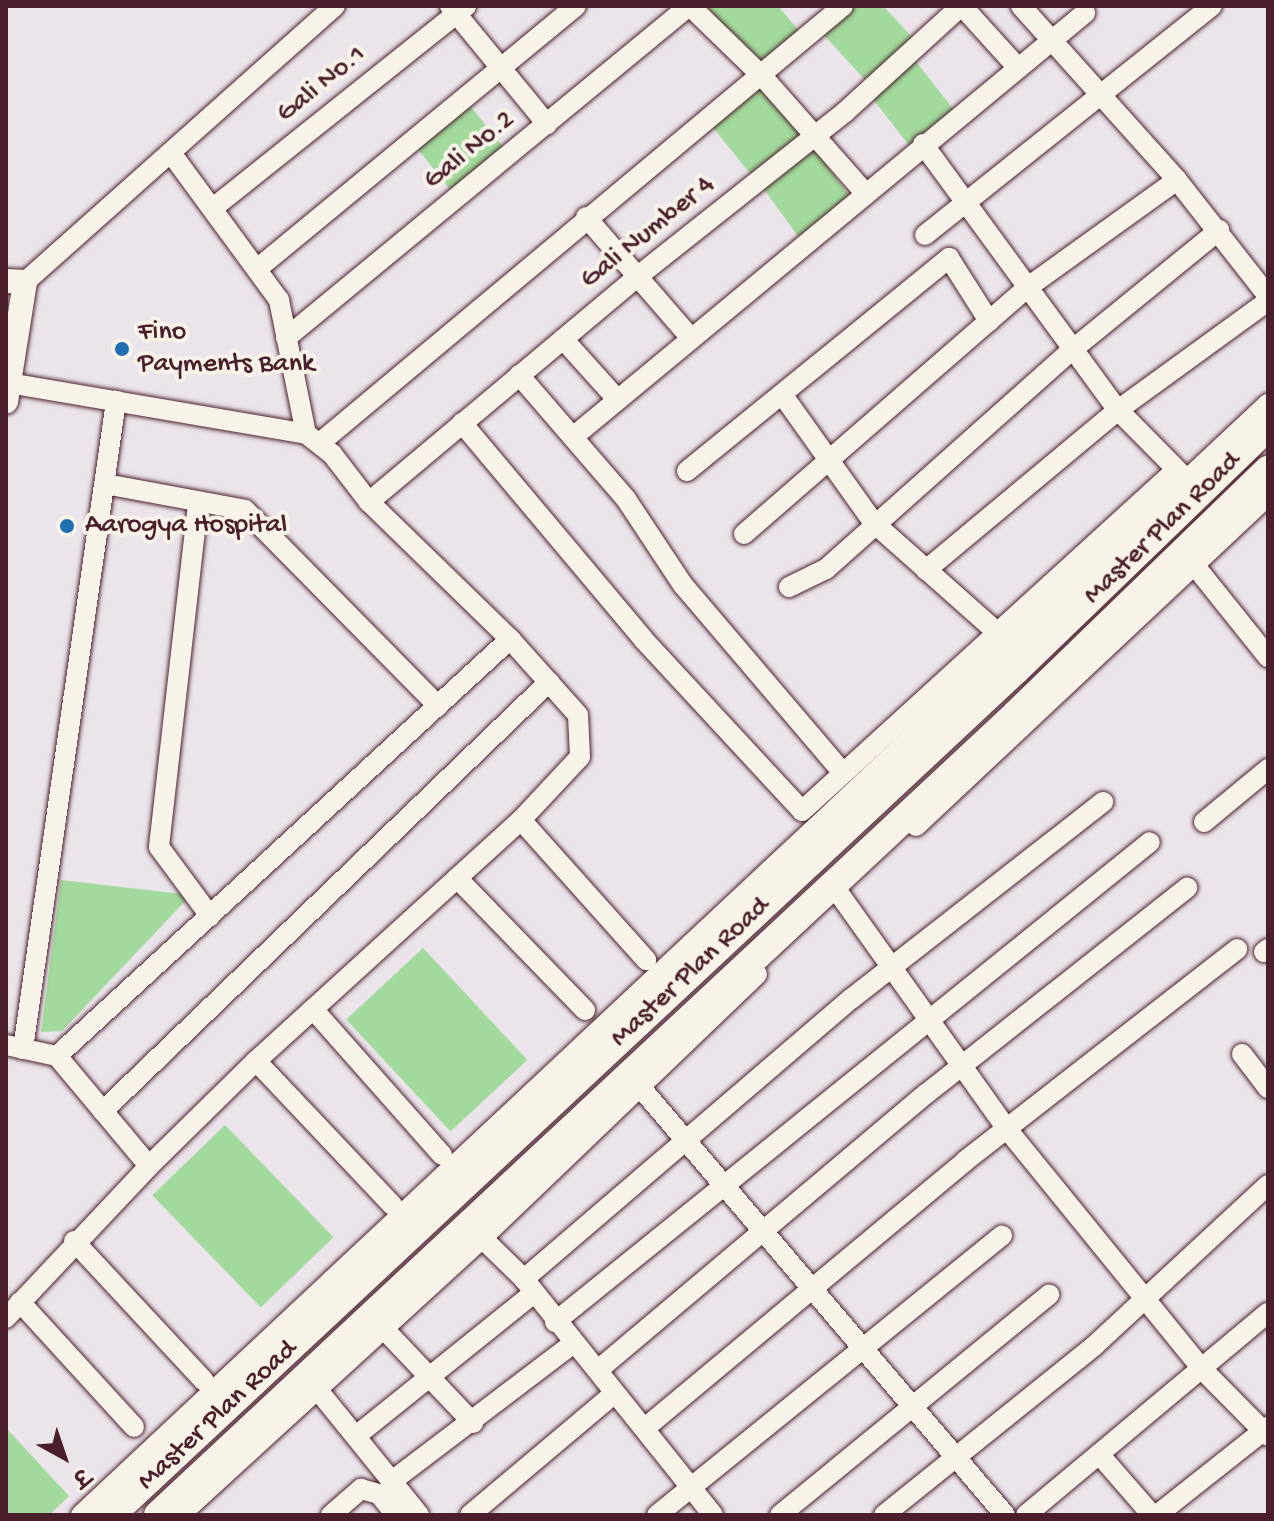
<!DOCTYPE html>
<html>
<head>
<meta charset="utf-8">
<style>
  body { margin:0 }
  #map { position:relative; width:1274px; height:1521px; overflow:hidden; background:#ebe4eb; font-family:"Gochi Hand","Playpen Sans Deva",sans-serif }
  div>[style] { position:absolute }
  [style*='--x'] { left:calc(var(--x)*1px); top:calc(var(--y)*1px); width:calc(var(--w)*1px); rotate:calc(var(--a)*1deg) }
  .green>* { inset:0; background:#a2d99c; transform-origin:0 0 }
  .roads { filter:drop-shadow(0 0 2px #4a1f2b) drop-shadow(0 0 2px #4a1f2b) }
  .minor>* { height:20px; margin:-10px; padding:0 10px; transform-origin:10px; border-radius:10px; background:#f7f3e8 }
  .tertiary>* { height:24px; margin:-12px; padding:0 12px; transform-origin:12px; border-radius:12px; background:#f7f3e8 }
  .secondary>* { height:28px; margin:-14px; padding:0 14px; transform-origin:14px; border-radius:14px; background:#f7f3e8 }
  .dots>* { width:22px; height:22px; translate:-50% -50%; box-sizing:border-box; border:4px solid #f7f3e8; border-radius:50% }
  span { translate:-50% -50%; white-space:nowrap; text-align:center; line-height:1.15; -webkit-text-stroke:8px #f7f3e8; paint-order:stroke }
  .street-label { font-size:28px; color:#4a1f2b }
  .poi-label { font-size:28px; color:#4a1f2b }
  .left { translate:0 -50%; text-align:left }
  .frame { position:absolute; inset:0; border:8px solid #4a1f2b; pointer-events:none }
  .north { position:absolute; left:24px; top:1417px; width:80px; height:80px; -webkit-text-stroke:6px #f7f3e8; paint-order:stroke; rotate:140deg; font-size:22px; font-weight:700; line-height:32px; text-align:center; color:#4a1f2b }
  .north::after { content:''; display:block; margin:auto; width:28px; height:36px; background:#4a1f2b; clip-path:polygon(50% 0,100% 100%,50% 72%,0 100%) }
</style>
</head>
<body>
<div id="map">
  <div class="green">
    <i style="clip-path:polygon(707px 6px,778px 6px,800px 32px,756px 65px)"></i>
    <i style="clip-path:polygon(855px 6px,883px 6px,913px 38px,866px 81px,823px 34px)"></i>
    <i style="left:914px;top:59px;width:65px;height:57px;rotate:52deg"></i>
    <i style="left:764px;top:84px;width:67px;height:67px;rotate:51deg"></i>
    <i style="left:467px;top:102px;width:60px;height:68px;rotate:51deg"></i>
    <i style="left:815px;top:149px;width:61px;height:65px;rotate:54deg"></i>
    <i style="clip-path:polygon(61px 880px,191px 895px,62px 1031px,41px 1032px)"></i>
    <i style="left:423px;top:948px;width:153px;height:105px;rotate:47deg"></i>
    <i style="left:225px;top:1125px;width:156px;height:101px;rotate:46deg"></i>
    <i style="clip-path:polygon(6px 1428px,69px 1496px,49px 1515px,6px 1515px)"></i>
  </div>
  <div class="roads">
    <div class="minor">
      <i style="--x:450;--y:6;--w:153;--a:50.6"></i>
      <i style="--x:690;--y:6;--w:102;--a:44.2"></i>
      <i style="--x:763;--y:77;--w:156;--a:48.6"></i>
      <i style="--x:962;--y:6;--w:84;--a:47.9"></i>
      <i style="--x:1021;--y:6;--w:234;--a:48.1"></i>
      <i style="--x:1177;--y:180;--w:147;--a:51.9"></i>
      <i style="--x:923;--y:144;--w:330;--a:53.8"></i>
      <i style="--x:1118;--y:410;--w:94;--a:45.4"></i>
      <i style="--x:213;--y:208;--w:324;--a:-38.6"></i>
      <i style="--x:586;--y:217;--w:159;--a:49.1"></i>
      <i style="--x:925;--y:235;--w:367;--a:-38.6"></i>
      <i style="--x:257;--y:269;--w:413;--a:-39.5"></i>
      <i style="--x:25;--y:282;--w:415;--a:-41.7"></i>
      <i style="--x:286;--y:338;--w:522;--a:-39.48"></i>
      <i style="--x:563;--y:339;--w:82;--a:48"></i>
      <i style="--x:519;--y:375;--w:164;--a:49.2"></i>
      <i style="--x:626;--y:499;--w:103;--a:56.5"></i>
      <i style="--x:683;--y:585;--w:247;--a:49.6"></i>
      <i style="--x:9;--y:383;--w:301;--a:9.7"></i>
      <i style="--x:784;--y:397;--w:155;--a:54.5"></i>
      <i style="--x:874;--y:523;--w:166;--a:41.6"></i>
      <i style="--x:462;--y:423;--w:282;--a:50"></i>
      <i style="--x:643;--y:639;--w:234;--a:47.2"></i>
      <i style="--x:802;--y:811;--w:506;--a:-42.36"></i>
      <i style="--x:573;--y:437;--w:665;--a:-39.63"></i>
      <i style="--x:321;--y:442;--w:680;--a:-39.87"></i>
      <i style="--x:687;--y:471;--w:338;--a:-39.1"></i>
      <i style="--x:949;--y:258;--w:75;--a:57.6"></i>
      <i style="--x:105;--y:484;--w:142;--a:10.5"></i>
      <i style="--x:245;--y:510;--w:275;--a:45.4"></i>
      <i style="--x:369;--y:502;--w:350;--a:-40"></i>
      <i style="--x:637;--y:277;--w:265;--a:-38.4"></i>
      <i style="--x:845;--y:112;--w:157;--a:-42.4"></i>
      <i style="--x:198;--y:504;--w:345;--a:96.5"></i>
      <i style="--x:159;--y:847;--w:86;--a:53.5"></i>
      <i style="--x:744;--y:534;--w:376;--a:-41"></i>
      <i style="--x:1028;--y:287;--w:183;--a:-35.7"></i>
      <i style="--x:1195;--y:566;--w:117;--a:51.3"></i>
      <i style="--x:926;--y:570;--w:250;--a:-39.8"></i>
      <i style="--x:1118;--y:410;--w:185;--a:-36"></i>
      <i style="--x:789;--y:587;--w:41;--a:-25.9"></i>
      <i style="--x:826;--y:569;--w:329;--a:-41.7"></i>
      <i style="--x:1072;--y:350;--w:190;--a:-39.2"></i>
      <i style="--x:521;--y:820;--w:188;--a:48.2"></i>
      <i style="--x:1204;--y:822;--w:83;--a:-39.6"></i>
      <i style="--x:916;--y:826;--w:483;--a:-43.2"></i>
      <i style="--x:457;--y:878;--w:184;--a:45.9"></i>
      <i style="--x:840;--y:895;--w:287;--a:54.5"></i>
      <i style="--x:1007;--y:1129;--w:308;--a:50.9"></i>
      <i style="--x:1201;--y:1368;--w:95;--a:45.4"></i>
      <i style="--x:1264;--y:952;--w:5;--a:-37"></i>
      <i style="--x:313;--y:1009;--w:195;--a:48.5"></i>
      <i style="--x:6;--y:1045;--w:52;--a:12.2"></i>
      <i style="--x:57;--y:1056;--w:143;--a:50.1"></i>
      <i style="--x:149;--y:1166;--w:150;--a:-44.5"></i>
      <i style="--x:256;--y:1061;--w:358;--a:-42.3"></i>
      <i style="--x:521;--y:820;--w:86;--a:-46.9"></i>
      <i style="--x:580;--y:757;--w:42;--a:-92.7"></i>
      <i style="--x:578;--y:715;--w:102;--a:-131.8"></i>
      <i style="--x:510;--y:639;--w:197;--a:-135.8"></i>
      <i style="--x:369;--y:502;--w:61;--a:-127.6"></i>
      <i style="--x:332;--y:454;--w:33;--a:-142"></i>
      <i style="--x:306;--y:434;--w:137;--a:-101.4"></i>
      <i style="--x:279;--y:300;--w:182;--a:-126.3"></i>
      <i style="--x:23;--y:1049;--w:655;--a:-81.83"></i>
      <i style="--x:1242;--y:1054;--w:43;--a:52.6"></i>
      <i style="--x:57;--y:1056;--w:616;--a:-42.63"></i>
      <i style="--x:256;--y:1061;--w:199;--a:46.6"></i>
      <i style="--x:641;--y:1088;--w:561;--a:49.55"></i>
      <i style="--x:103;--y:1111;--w:619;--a:-43.89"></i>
      <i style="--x:482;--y:1238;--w:59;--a:44.3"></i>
      <i style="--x:524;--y:1279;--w:302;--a:51.3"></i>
      <i style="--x:74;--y:1241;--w:191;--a:47.1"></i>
      <i style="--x:524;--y:1279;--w:430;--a:-40.6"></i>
      <i style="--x:851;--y:999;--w:320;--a:-38"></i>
      <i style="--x:20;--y:1302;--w:169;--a:47.6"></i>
      <i style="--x:6;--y:1318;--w:209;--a:-46.7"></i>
      <i style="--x:555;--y:1322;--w:764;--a:-38.89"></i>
      <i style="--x:383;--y:1328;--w:131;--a:46.5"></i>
      <i style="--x:598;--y:1370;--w:429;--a:-40.1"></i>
      <i style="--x:926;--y:1094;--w:333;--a:-38.3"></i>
      <i style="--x:317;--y:1389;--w:162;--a:51"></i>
      <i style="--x:645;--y:1428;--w:417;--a:-39.8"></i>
      <i style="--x:965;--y:1161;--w:345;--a:-37.9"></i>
      <i style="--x:356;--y:1436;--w:228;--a:-38.8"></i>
      <i style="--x:1099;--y:1454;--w:81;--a:49"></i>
      <i style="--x:392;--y:1481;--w:228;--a:-37.2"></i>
      <i style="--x:81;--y:1515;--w:1626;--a:-43.11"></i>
      <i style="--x:180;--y:1515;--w:410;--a:-42.5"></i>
      <i style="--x:482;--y:1238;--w:381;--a:-43.8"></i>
      <i style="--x:331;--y:1515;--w:40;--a:-41"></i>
      <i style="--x:361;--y:1489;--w:19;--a:16"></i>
      <i style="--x:379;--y:1494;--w:27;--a:51"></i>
      <i style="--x:470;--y:1515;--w:189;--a:-40.1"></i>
      <i style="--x:657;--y:1515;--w:444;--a:-39"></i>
      <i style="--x:780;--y:1515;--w:348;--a:-39.3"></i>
      <i style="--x:884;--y:1515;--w:270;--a:-38.8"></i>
      <i style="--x:1094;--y:1346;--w:237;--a:-42.8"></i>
      <i style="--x:1026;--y:1515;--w:315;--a:-39.9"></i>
      <i style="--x:1157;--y:1515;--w:142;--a:-38.4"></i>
    </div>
    <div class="tertiary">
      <i style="--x:6;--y:281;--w:19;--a:3"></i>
      <i style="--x:25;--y:282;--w:121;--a:99"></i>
    </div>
    <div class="secondary">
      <i style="--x:111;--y:1515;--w:1238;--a:-43.04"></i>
      <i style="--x:1016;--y:670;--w:350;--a:-44"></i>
      <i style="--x:158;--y:1515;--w:1174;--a:-43.03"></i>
      <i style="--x:1016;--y:714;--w:351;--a:-44.1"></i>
    </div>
  </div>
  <div class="dots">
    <i style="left:122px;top:349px;background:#1f6fb2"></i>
    <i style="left:67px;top:526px;background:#1f6fb2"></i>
  </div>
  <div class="street-label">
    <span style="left:322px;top:85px;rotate:-39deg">Gali No.1</span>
    <span style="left:470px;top:151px;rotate:-39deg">Gali No.2</span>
    <span style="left:648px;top:233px;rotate:-39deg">Gali Number 4</span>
    <span style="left:1163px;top:529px;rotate:-44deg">Master Plan Road</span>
    <span style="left:691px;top:973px;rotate:-43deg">Master Plan Road</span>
    <span style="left:218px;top:1416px;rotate:-43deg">Master Plan Road</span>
  </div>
  <div class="poi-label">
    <span class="left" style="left:138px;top:349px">Fino<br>Payments Bank</span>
    <span class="left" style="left:85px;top:526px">Aarogya Hospital</span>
  </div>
  <div class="frame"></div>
  <div class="north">उ</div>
</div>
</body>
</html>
